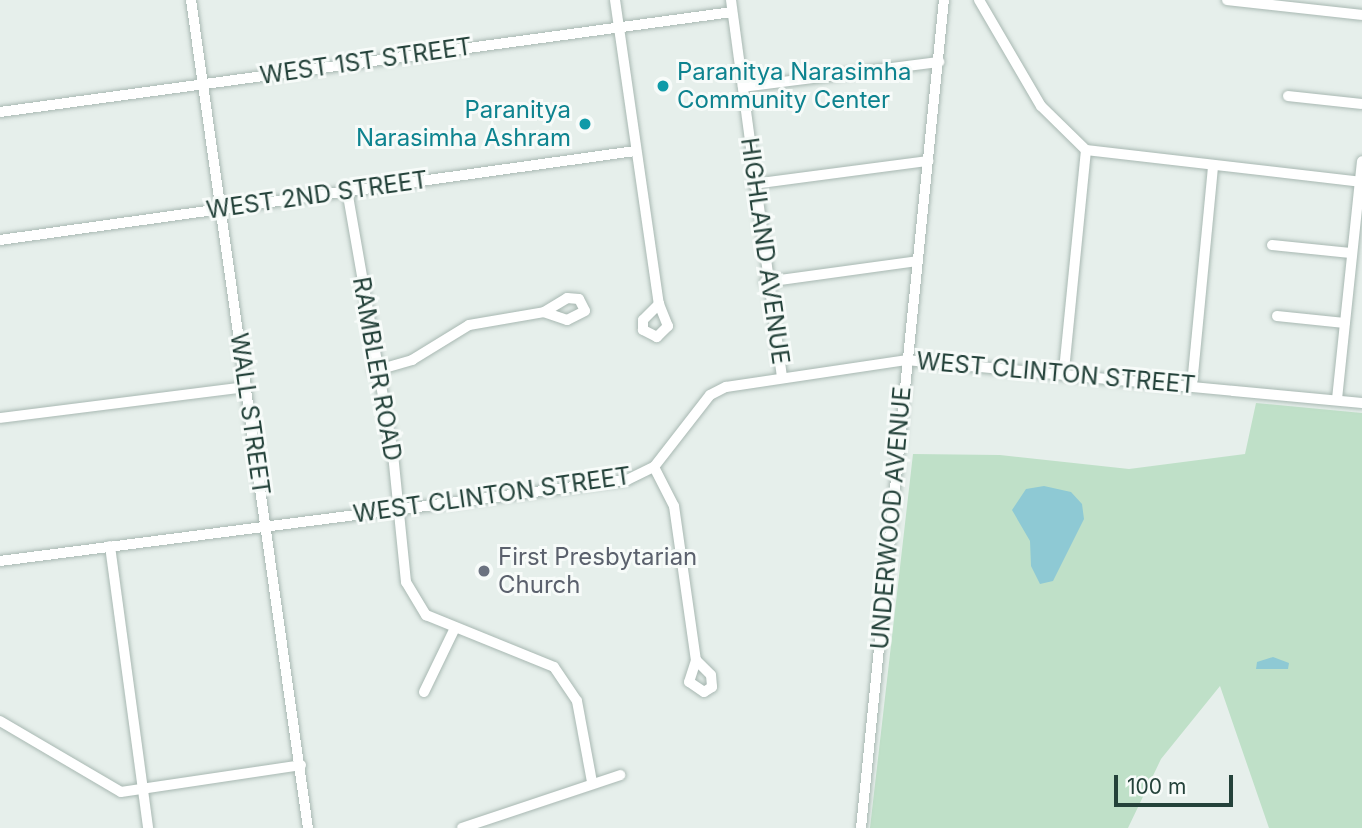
<!DOCTYPE html>
<html>
<head>
<meta charset="utf-8">
<style>
  body { margin:0 }
  #map { position:relative; width:1362px; height:828px; overflow:hidden; background:#e6efeb; font-family:Inter,sans-serif }
  div>[style] { position:absolute }
  [style*='--x'] { left:calc(var(--x)*1px); top:calc(var(--y)*1px); width:calc(var(--w)*1px); rotate:calc(var(--a)*1deg) }
  .green>* { inset:0; background:#bfe0c8 }
  .water>* { inset:0; background:#8ec9d4 }
  .roads { filter:drop-shadow(0 0 2px #a8b8b2) drop-shadow(0 0 2px #a8b8b2) }
  .minor>* { height:10px; margin:-5px; padding:0 5px; transform-origin:5px; border-radius:5px; background:#fff }
  .dots>* { width:19px; height:19px; translate:-50% -50%; box-sizing:border-box; border:4px solid #f7fbf9; border-radius:50% }
  span { translate:-50% -50%; white-space:nowrap; text-align:center; line-height:1.15; -webkit-text-stroke:6px #f7fbf9; paint-order:stroke }
  .street-label { font-size:24px; color:#24423a }
  .culture-label { font-size:24px; color:#0d838f }
  .left { translate:0 -50%; text-align:left }
  .right { translate:-100% -50%; text-align:right }
  .worship-label { font-size:24px; color:#5b616d }
  .scale { position:absolute; left:1114px; top:775px; width:119px; height:32px; box-sizing:border-box; border:4px solid #24423a; border-top:0; padding-left:9px; font-size:21px; line-height:24px; white-space:nowrap; color:#24423a; -webkit-text-stroke:5px #f7fbf9; paint-order:stroke }
</style>
</head>
<body>
<div id="map">
  <div class="green">
    <i style="clip-path:polygon(1256px 403px,1362px 413px,1362px 828px,1269px 828px,1220px 686px,1161px 759px,1128px 828px,870px 828px,913px 454px,1000px 455px,1129px 469px,1245px 454px)"></i>
  </div>
  <div class="water">
    <i style="clip-path:polygon(1044px 486px,1071px 492px,1082px 504px,1084px 519px,1053px 581px,1040px 584px,1031px 566px,1030px 541px,1012px 510px,1026px 489px)"></i>
    <i style="clip-path:polygon(1273px 657px,1289px 663px,1288px 669px,1256px 669px,1257px 662px)"></i>
  </div>
  <div class="roads">
    <div class="minor">
      <i style="--x:191;--y:0;--w:836;--a:81.96"></i>
      <i style="--x:615;--y:0;--w:307;--a:81.8"></i>
      <i style="--x:731;--y:0;--w:380;--a:82.3"></i>
      <i style="--x:979;--y:0;--w:123;--a:59.7"></i>
      <i style="--x:1041;--y:106;--w:63;--a:44.4"></i>
      <i style="--x:1086;--y:150;--w:223;--a:95.7"></i>
      <i style="--x:1227;--y:0;--w:136;--a:6.3"></i>
      <i style="--x:743;--y:87;--w:198;--a:-7.3"></i>
      <i style="--x:1288;--y:96;--w:74;--a:6.2"></i>
      <i style="--x:0;--y:112;--w:739;--a:-7.78"></i>
      <i style="--x:1086;--y:150;--w:278;--a:6.6"></i>
      <i style="--x:753;--y:184;--w:177;--a:-7.5"></i>
      <i style="--x:347;--y:190;--w:268;--a:80.1"></i>
      <i style="--x:393;--y:454;--w:129;--a:84.2"></i>
      <i style="--x:406;--y:582;--w:39;--a:59"></i>
      <i style="--x:426;--y:615;--w:138;--a:22.1"></i>
      <i style="--x:554;--y:667;--w:41;--a:55.9"></i>
      <i style="--x:577;--y:701;--w:82;--a:79.5"></i>
      <i style="--x:0;--y:240;--w:641;--a:-7.98"></i>
      <i style="--x:1272;--y:245;--w:79;--a:5.8"></i>
      <i style="--x:765;--y:282;--w:154;--a:-7.8"></i>
      <i style="--x:567;--y:298;--w:12;--a:5"></i>
      <i style="--x:579;--y:299;--w:13;--a:63"></i>
      <i style="--x:585;--y:311;--w:20;--a:153"></i>
      <i style="--x:567;--y:320;--w:24;--a:-161"></i>
      <i style="--x:544;--y:312;--w:27;--a:-31"></i>
      <i style="--x:659;--y:304;--w:24;--a:68"></i>
      <i style="--x:668;--y:326;--w:16;--a:135"></i>
      <i style="--x:657;--y:337;--w:16;--a:-153"></i>
      <i style="--x:643;--y:330;--w:10;--a:-90"></i>
      <i style="--x:643;--y:320;--w:23;--a:-45"></i>
      <i style="--x:1277;--y:316;--w:68;--a:5.9"></i>
      <i style="--x:374;--y:371;--w:40;--a:-16"></i>
      <i style="--x:412;--y:360;--w:67;--a:-31.6"></i>
      <i style="--x:469;--y:325;--w:76;--a:-9.8"></i>
      <i style="--x:1192;--y:385;--w:220;--a:-84.5"></i>
      <i style="--x:1337;--y:399;--w:239;--a:-84"></i>
      <i style="--x:0;--y:418;--w:249;--a:-7.2"></i>
      <i style="--x:654;--y:467;--w:44;--a:62.9"></i>
      <i style="--x:674;--y:506;--w:156;--a:81.9"></i>
      <i style="--x:110;--y:546;--w:285;--a:82.3"></i>
      <i style="--x:0;--y:561;--w:632;--a:-7.36"></i>
      <i style="--x:627;--y:480;--w:30;--a:-26"></i>
      <i style="--x:654;--y:467;--w:91;--a:-52.1"></i>
      <i style="--x:710;--y:395;--w:18;--a:-27"></i>
      <i style="--x:726;--y:387;--w:182;--a:-8.5"></i>
      <i style="--x:906;--y:360;--w:458;--a:5.4"></i>
      <i style="--x:696;--y:660;--w:21;--a:45"></i>
      <i style="--x:711;--y:675;--w:12;--a:85"></i>
      <i style="--x:712;--y:687;--w:9;--a:148"></i>
      <i style="--x:704;--y:692;--w:18;--a:-146"></i>
      <i style="--x:689;--y:682;--w:23;--a:-72"></i>
      <i style="--x:424;--y:692;--w:69;--a:-64.2"></i>
      <i style="--x:0;--y:721;--w:140;--a:30.4"></i>
      <i style="--x:121;--y:792;--w:182;--a:-8.5"></i>
      <i style="--x:462;--y:828;--w:167;--a:-18.5"></i>
      <i style="--x:861;--y:828;--w:832;--a:-84.28"></i>
    </div>
  </div>
  <div class="dots">
    <i style="left:663px;top:86px;background:#0f9aa8"></i>
    <i style="left:585px;top:124px;background:#0f9aa8"></i>
    <i style="left:484px;top:571px;background:#6b7280"></i>
  </div>
  <div class="street-label">
    <span style="left:366px;top:61px;rotate:-8deg">WEST 1ST STREET</span>
    <span style="left:317px;top:195px;rotate:-8deg">WEST 2ND STREET</span>
    <span style="left:765px;top:251px;rotate:82deg">HIGHLAND AVENUE</span>
    <span style="left:377px;top:369px;rotate:80deg">RAMBLER ROAD</span>
    <span style="left:1056px;top:373px;rotate:5deg">WEST CLINTON STREET</span>
    <span style="left:250px;top:414px;rotate:82deg">WALL STREET</span>
    <span style="left:492px;top:495px;rotate:-8deg">WEST CLINTON STREET</span>
    <span style="left:891px;top:518px;rotate:-85deg">UNDERWOOD AVENUE</span>
  </div>
  <div class="culture-label">
    <span class="left" style="left:677px;top:86px">Paranitya Narasimha<br>Community Center</span>
    <span class="right" style="left:571px;top:124px">Paranitya<br>Narasimha Ashram</span>
  </div>
  <div class="worship-label">
    <span class="left" style="left:498px;top:571px">First Presbytarian<br>Church</span>
  </div>
  <div class="scale">100 m</div>
</div>
</body>
</html>
